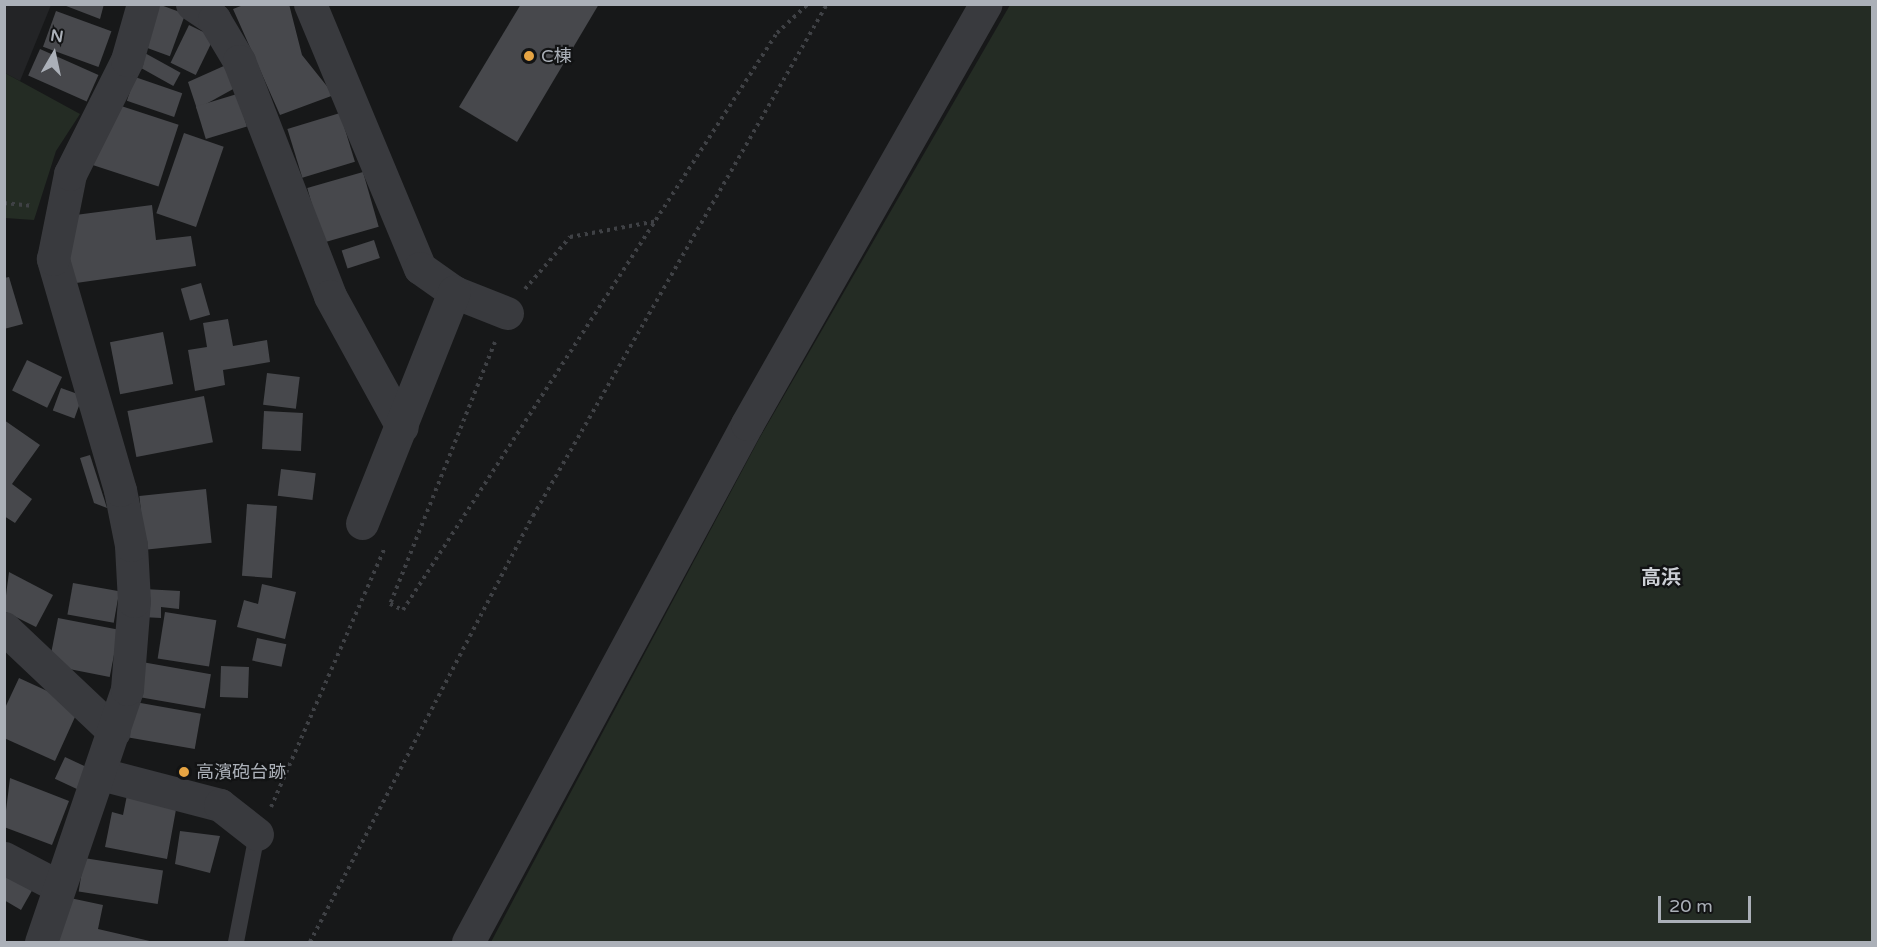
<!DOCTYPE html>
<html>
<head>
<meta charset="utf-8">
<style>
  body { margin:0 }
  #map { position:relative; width:1877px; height:947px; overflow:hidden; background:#171819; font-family:"Varela Round","Noto Sans JP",sans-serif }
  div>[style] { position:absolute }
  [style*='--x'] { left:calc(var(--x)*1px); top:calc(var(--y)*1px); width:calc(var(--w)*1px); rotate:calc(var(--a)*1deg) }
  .built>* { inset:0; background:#232426 }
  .green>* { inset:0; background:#242c24 }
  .building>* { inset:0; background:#47484c; transform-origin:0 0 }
  .path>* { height:4px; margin-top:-2px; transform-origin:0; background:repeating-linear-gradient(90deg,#3f4145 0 3px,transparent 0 7.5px) }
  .lane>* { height:16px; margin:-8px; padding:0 8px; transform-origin:8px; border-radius:8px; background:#393a3e }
  .street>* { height:33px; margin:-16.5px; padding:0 16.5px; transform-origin:16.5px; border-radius:16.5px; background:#393a3e }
  .dots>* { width:16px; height:16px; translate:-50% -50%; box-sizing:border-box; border:3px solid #121314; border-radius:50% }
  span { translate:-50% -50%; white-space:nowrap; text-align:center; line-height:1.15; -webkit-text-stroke:4.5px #121314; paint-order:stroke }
  .poi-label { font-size:18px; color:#abb0b8 }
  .left { translate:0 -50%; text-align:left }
  .neighbourhood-label { font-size:20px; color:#cbced4; font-weight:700 }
  .frame { position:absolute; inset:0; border:6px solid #abb0b8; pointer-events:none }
  .north { position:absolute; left:24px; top:24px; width:60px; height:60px; -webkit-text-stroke:4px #121314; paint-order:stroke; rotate:9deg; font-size:16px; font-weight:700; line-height:24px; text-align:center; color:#abb0b8 }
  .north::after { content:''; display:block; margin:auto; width:21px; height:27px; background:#abb0b8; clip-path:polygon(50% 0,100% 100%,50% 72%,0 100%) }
  .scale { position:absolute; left:1658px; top:896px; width:93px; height:27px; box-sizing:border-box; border:3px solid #abb0b8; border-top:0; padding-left:8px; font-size:18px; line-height:21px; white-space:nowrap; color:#abb0b8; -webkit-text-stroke:4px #121314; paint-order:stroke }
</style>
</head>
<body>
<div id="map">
  <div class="built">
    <i style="clip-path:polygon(5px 4px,51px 5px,20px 81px,5px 73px)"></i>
  </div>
  <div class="green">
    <i style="clip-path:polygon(1010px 5px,1872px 5px,1872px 942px,491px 942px,759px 439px)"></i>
    <i style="clip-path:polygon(5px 73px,80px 114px,56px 151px,34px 220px,5px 218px)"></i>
  </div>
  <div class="building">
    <i style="clip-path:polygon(61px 4px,104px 4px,100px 19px)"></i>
    <i style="left:158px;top:4px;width:29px;height:45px;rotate:20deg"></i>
    <i style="clip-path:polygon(246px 4px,289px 4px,302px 55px,334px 95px,280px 115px,233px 9px)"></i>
    <i style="clip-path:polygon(521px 4px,599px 4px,517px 142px,459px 107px)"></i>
    <i style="left:56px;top:11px;width:59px;height:38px;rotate:20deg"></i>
    <i style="left:189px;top:25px;width:28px;height:42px;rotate:26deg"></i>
    <i style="left:40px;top:49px;width:64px;height:29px;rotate:24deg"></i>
    <i style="left:143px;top:52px;width:43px;height:15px;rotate:29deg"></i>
    <i style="clip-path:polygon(226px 65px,235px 88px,197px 109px,188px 82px)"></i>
    <i style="left:135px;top:77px;width:50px;height:25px;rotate:19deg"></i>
    <i style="left:237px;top:94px;width:34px;height:43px;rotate:73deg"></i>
    <i style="left:112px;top:103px;width:70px;height:65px;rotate:18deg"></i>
    <i style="left:340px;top:113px;width:51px;height:55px;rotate:73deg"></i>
    <i style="left:184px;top:133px;width:42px;height:85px;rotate:19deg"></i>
    <i style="left:363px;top:172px;width:57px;height:58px;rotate:74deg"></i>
    <i style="clip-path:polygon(152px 205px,156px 240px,191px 236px,196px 266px,69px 284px,60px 217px)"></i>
    <i style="left:374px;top:240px;width:19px;height:34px;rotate:72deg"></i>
    <i style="clip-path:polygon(9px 277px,23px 324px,4px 329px,4px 278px)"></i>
    <i style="left:201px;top:283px;width:33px;height:21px;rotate:74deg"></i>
    <i style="clip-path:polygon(228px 319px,233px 346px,267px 340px,270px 362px,223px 370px,225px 385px,195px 391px,188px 350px,207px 347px,203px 323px)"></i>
    <i style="left:163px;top:332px;width:53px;height:54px;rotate:79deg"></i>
    <i style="left:27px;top:360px;width:39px;height:34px;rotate:26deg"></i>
    <i style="left:267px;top:373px;width:33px;height:32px;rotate:7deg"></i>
    <i style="left:61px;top:388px;width:23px;height:24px;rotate:20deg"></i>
    <i style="left:204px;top:396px;width:47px;height:78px;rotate:79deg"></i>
    <i style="left:264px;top:411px;width:39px;height:38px;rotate:3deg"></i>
    <i style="clip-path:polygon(4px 420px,40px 445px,12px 484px,32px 499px,15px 523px,4px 516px)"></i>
    <i style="clip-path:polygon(90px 455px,107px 508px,94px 503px,80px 458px)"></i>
    <i style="left:281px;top:469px;width:35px;height:27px;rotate:7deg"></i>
    <i style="left:206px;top:489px;width:54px;height:67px;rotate:84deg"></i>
    <i style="left:247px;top:504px;width:30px;height:72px;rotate:4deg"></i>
    <i style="clip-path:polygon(9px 572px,53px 595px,36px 627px,4px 611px)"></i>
    <i style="left:73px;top:583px;width:47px;height:32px;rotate:10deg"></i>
    <i style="clip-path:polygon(262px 584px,296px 592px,285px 639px,237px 627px,244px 600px,258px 604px)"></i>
    <i style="clip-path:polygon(144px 589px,180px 591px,179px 609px,161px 607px,161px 618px,142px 617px)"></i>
    <i style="left:165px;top:612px;width:52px;height:47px;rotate:9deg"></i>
    <i style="left:58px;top:618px;width:62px;height:48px;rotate:11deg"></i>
    <i style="left:257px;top:638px;width:30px;height:23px;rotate:12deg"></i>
    <i style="left:142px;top:662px;width:70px;height:35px;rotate:10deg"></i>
    <i style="left:221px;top:666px;width:28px;height:31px;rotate:2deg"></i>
    <i style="clip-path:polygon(19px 678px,80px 706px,55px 761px,4px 738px,4px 710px)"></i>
    <i style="left:135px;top:702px;width:67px;height:36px;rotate:10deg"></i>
    <i style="left:65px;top:757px;width:29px;height:24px;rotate:25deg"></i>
    <i style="clip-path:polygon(10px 778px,69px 801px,52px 845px,4px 827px)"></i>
    <i style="clip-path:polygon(127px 795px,177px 804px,167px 859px,105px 847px,112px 812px,123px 815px)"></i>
    <i style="clip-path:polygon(180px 831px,220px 836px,210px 873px,175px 864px)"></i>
    <i style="left:84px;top:858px;width:80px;height:34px;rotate:9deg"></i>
    <i style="clip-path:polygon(4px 870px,34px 887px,21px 910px,4px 900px)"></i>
    <i style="clip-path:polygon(56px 895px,103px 905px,98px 929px,154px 942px,47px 942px)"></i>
  </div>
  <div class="path">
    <i style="--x:4;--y:203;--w:27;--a:6"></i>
    <i style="--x:525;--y:289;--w:69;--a:-49.1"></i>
    <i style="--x:570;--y:237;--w:89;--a:-10.3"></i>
    <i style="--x:495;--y:342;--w:282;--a:111.8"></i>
    <i style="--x:390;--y:604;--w:14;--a:25"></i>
    <i style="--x:403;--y:610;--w:688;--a:-57.05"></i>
    <i style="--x:777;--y:33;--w:42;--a:-43.1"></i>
    <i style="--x:271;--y:807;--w:284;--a:-66.3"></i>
    <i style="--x:310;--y:942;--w:481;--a:-62.4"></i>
    <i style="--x:533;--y:516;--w:590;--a:-60.13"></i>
  </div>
  <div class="lane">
    <i style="--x:236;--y:942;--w:110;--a:-79"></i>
  </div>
  <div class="street">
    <i style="--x:192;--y:4;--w:27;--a:34"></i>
    <i style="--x:214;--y:19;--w:49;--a:59.2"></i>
    <i style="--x:239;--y:61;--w:252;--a:68.8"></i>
    <i style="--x:330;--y:296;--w:149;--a:61.2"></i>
    <i style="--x:310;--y:4;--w:286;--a:67.4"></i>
    <i style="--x:420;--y:268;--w:42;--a:35.2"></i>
    <i style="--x:454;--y:292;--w:57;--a:21.6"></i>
    <i style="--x:362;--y:523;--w:249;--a:-68.3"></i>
    <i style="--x:4;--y:628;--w:151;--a:43.4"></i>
    <i style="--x:101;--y:774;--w:123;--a:14.6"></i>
    <i style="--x:220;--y:805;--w:47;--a:38.1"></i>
    <i style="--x:4;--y:858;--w:61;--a:27.4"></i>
    <i style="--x:41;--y:942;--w:267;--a:-71.2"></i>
    <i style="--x:127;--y:689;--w:88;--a:-85.5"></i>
    <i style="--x:134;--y:601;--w:56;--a:-93.1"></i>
    <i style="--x:131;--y:545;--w:56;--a:-101.3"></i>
    <i style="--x:120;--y:490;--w:241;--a:-106.2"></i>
    <i style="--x:53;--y:259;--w:87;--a:-78.7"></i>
    <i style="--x:70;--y:174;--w:127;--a:-63.4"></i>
    <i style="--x:127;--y:60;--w:58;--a:-74.1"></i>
    <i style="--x:468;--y:942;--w:588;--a:-61.69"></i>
    <i style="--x:747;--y:424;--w:483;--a:-60.4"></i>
  </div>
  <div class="dots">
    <i style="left:529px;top:56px;background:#e6a443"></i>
    <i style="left:184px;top:772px;background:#e6a443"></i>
  </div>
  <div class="poi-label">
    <span class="left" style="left:541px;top:56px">C棟</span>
    <span class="left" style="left:196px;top:772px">高濱砲台跡</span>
  </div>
  <div class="neighbourhood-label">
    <span style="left:1661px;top:578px">高浜</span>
  </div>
  <div class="frame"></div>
  <div class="north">N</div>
  <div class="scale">20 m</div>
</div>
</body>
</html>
